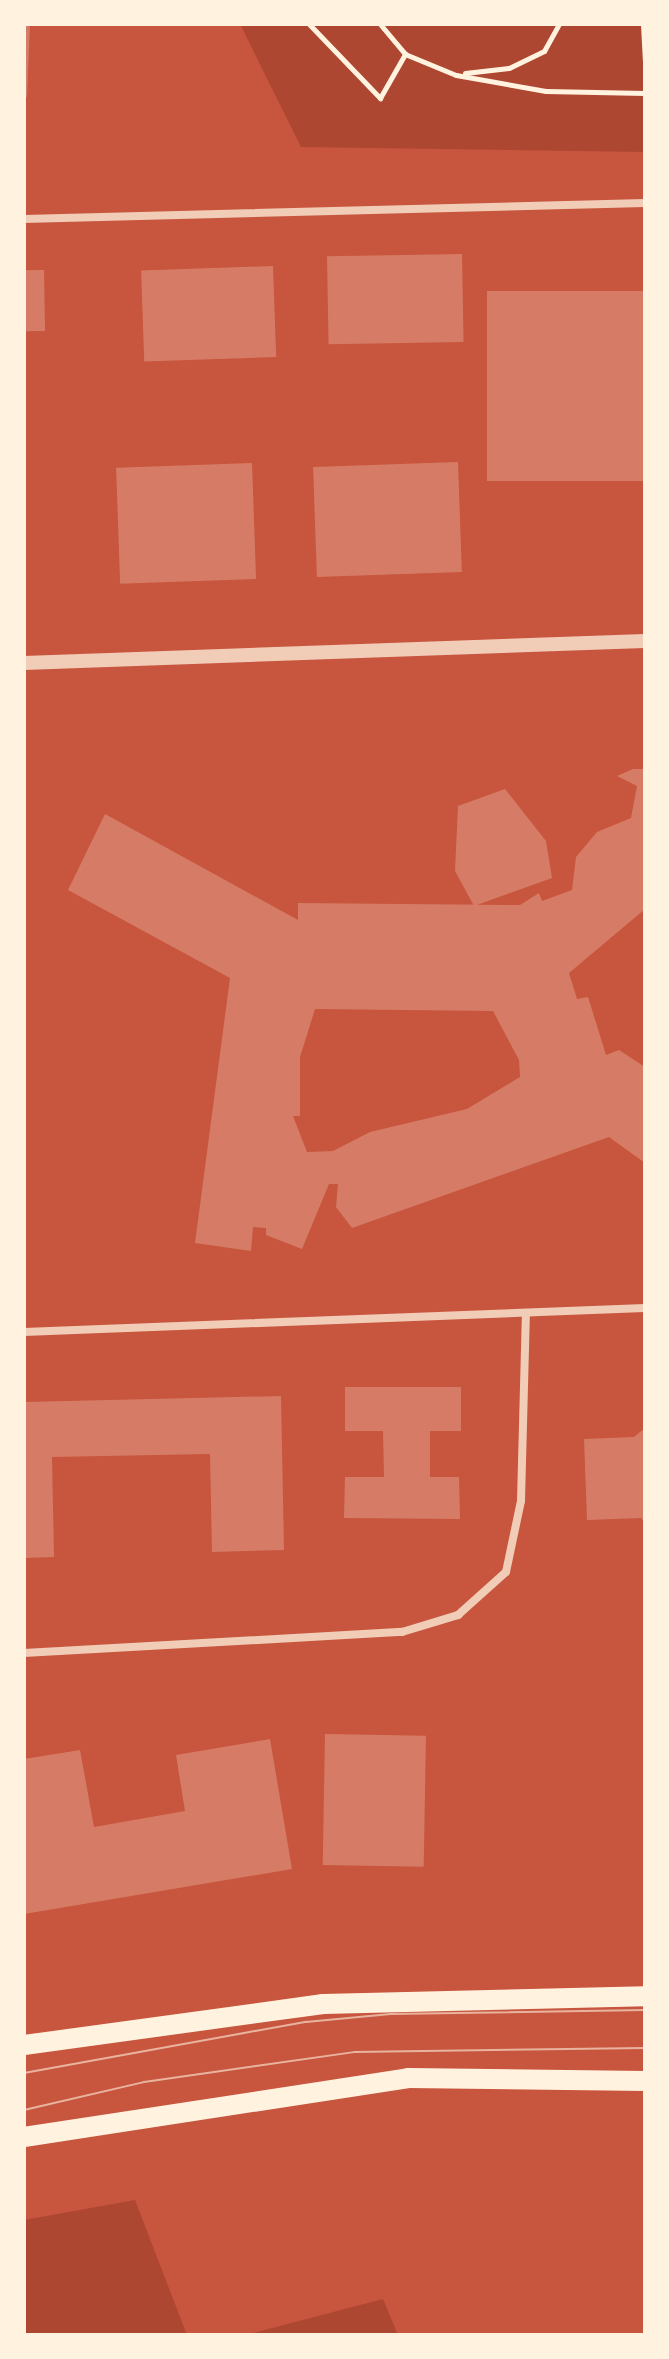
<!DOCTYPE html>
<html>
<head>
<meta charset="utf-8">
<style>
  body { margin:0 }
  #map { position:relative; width:669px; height:2359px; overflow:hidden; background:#c8553d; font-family:Helvetica,sans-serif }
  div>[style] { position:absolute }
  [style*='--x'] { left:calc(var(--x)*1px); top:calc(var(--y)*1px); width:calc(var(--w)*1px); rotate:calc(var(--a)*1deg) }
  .green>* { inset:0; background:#ae4732 }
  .building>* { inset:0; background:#d67c66; transform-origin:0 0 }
  .path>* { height:5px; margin:-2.5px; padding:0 2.5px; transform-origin:2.5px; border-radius:2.5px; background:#fff3e0 }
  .minor>* { height:8px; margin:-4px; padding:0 4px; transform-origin:4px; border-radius:4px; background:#f1ccb7 }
  .tertiary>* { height:14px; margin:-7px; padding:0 7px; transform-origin:7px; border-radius:7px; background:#f1ccb7 }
  .primary>* { height:20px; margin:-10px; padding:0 10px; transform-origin:10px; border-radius:10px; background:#fff3e0 }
  .tram>* { height:2px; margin:-1px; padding:0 1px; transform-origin:1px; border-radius:1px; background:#e9b49f }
  span { translate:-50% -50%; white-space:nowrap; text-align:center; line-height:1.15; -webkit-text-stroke:8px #fff3e0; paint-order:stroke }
  .frame { position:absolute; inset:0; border:26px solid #fff3e0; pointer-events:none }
</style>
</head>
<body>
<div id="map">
  <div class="green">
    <i style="clip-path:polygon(240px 24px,645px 24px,645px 152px,301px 147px)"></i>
    <i style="clip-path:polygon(135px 2200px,187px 2335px,24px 2335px,24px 2220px)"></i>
    <i style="clip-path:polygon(383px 2299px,398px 2335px,245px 2335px)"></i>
  </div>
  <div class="building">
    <i style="clip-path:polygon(24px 24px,30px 24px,27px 97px,24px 96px)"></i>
    <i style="left:462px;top:254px;width:88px;height:135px;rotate:89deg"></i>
    <i style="left:273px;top:266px;width:91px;height:132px;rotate:88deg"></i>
    <i style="left:44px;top:270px;width:61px;height:20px;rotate:89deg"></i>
    <i style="left:645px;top:291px;width:190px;height:158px;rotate:90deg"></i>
    <i style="left:458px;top:462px;width:110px;height:145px;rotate:88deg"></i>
    <i style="left:252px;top:463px;width:116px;height:136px;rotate:88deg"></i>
    <i style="clip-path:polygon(evenodd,633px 769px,645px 769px,645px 909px,569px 973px,577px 999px,588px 997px,606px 1055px,619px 1050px,645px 1067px,645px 1163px,609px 1137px,352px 1228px,336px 1207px,338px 1184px,329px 1184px,302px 1249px,266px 1235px,266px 1228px,253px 1227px,251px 1251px,195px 1243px,230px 978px,68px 890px,105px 814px,298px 920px,298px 903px,520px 905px,539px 893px,542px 901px,572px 890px,576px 857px,597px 832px,631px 818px,637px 786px,617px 776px,633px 769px,315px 1009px,493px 1011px,519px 1060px,520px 1077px,467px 1109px,370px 1132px,333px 1151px,307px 1152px,293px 1116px,300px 1116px,300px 1057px,315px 1009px)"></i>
    <i style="clip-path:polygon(505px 789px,546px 841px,552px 878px,474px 906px,455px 871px,458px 806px)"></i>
    <i style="clip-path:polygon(345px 1387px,461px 1387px,461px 1431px,430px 1431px,430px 1477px,459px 1477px,460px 1519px,344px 1518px,345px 1477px,384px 1477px,383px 1431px,345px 1431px)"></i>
    <i style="clip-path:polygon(281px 1396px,284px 1550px,212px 1552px,210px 1454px,52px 1457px,54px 1557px,24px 1558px,24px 1402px)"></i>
    <i style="clip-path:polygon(645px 1428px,645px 1523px,641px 1518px,587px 1520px,584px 1439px,634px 1437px)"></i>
    <i style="left:325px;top:1734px;width:101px;height:131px;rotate:1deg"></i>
    <i style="clip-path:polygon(270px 1739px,292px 1869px,24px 1914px,24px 1759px,80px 1750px,94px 1827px,185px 1811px,176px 1755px)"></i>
  </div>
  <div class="path">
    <i style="--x:309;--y:24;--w:103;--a:46.2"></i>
    <i style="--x:380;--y:98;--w:51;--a:-60.4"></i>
    <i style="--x:380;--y:24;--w:39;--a:50"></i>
    <i style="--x:405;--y:54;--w:55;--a:22.4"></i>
    <i style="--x:456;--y:75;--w:91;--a:10.1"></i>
    <i style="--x:546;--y:91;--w:99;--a:1.2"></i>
    <i style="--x:643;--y:24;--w:36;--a:87"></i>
    <i style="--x:465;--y:73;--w:44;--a:-6.5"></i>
    <i style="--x:509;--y:68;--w:39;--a:-26"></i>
    <i style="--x:544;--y:51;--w:31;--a:-61"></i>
  </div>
  <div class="minor">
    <i style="--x:24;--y:219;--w:621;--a:-1.48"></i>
    <i style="--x:24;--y:1332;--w:621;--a:-2.21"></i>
    <i style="--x:24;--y:1653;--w:379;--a:-3.2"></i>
    <i style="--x:402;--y:1632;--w:59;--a:-16.9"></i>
    <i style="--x:458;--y:1615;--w:64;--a:-41.9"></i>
    <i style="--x:506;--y:1572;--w:73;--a:-78.1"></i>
    <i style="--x:521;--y:1501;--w:187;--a:-88.5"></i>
  </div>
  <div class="tertiary">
    <i style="--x:24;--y:663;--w:621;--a:-2.03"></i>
  </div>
  <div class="primary">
    <i style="--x:24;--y:2045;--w:302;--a:-7.8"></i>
    <i style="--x:323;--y:2004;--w:322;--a:-1.4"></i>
    <i style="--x:24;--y:2137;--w:389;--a:-8.7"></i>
    <i style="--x:408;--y:2078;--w:237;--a:0.7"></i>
  </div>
  <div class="tram">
    <i style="--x:24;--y:2073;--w:287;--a:-10.3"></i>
    <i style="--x:306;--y:2022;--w:85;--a:-5.4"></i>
    <i style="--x:391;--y:2014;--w:254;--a:-0.9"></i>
    <i style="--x:24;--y:2110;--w:123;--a:-13.1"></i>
    <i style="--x:144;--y:2082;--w:212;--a:-8.1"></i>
    <i style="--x:354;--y:2052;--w:291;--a:-0.8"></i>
  </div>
  <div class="frame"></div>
</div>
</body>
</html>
